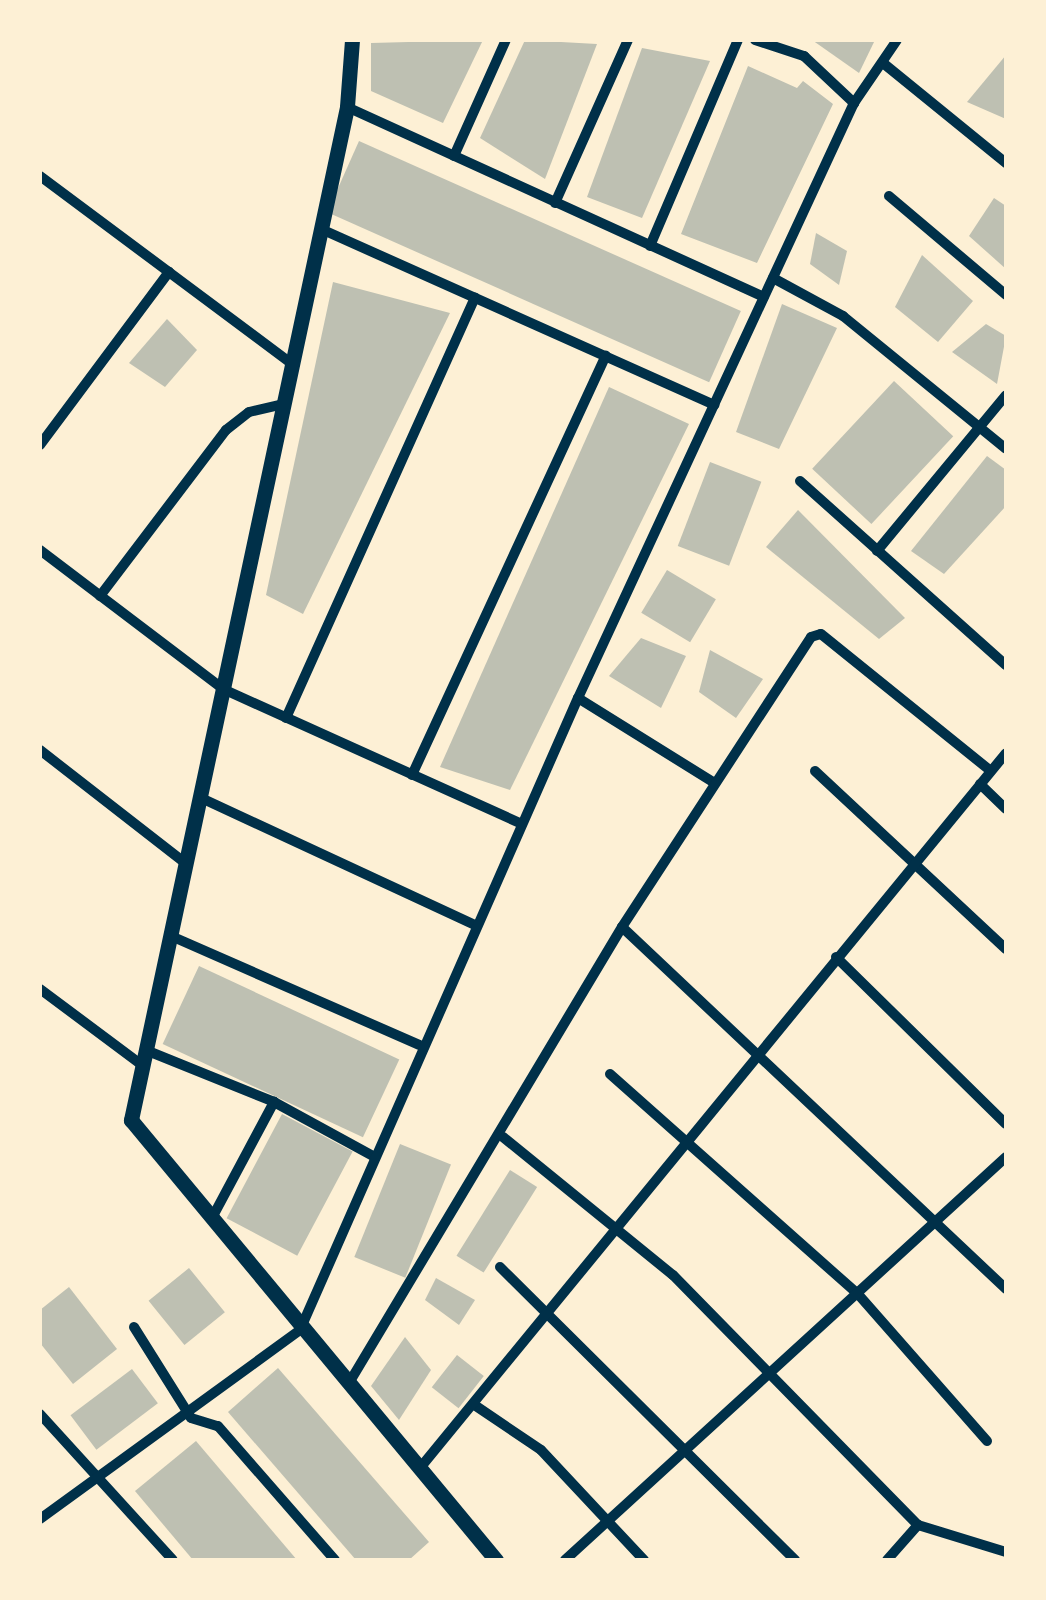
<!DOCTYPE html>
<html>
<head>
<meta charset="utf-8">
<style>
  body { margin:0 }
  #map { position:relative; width:1046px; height:1600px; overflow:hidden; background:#fdf0d5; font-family:"Titillium Web",sans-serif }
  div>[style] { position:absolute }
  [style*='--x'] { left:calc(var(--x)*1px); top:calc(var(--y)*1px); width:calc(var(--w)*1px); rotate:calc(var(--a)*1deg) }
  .building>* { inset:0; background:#bec0b2; transform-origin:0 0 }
  .minor>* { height:10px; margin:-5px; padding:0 5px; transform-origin:5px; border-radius:5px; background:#003049 }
  .tertiary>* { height:15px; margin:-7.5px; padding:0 7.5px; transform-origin:7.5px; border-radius:7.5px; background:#003049 }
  span { translate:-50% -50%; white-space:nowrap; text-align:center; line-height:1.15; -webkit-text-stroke:10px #fdf0d5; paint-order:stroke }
  .frame { position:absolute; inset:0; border:42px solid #fdf0d5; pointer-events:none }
</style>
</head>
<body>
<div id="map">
  <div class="building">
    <i style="clip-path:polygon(483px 40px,443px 123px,371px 91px,371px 43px)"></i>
    <i style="clip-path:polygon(525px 40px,597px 44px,545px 179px,480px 138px)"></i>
    <i style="clip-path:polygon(812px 40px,875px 40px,859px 73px)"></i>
    <i style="clip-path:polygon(642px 48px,710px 61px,642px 218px,587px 197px)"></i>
    <i style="clip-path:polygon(1006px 55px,1006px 119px,967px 102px)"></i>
    <i style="clip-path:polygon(748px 66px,797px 88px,803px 81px,833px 104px,757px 263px,681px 234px)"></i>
    <i style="left:359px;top:141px;width:418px;height:78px;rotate:24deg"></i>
    <i style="clip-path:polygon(994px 198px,1006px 206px,1006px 269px,969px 236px)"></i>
    <i style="clip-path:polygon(816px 233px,847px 251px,839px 285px,810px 264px)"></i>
    <i style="clip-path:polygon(922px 255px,973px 301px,938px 342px,895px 307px)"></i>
    <i style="clip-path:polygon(333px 282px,450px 313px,303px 614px,266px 595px)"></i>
    <i style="clip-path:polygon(782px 304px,837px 328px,779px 449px,736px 432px)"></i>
    <i style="clip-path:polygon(167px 319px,197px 350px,165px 387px,129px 363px)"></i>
    <i style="clip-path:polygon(986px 324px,1006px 336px,997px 384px,952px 352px)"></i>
    <i style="left:894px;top:381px;width:81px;height:120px;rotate:43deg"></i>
    <i style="clip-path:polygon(609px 387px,689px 424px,510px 790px,440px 767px)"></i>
    <i style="clip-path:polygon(987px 456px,1006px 470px,1006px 506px,944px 574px,911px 551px)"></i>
    <i style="left:710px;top:462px;width:55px;height:90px;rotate:21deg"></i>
    <i style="clip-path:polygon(798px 510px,905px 618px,879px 639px,766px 547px)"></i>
    <i style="left:667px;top:570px;width:57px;height:50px;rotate:31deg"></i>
    <i style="clip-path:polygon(641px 638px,686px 656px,661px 708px,609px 676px)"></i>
    <i style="clip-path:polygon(710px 650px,763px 679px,736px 718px,699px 692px)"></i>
    <i style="left:199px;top:966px;width:221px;height:86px;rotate:25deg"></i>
    <i style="left:282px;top:1114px;width:80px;height:118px;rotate:28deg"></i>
    <i style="left:400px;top:1144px;width:55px;height:122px;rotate:22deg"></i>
    <i style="left:510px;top:1170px;width:32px;height:101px;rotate:32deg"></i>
    <i style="left:189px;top:1268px;width:57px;height:52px;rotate:51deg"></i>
    <i style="clip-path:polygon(436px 1278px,475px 1300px,459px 1325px,425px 1300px)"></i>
    <i style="clip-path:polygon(69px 1287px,117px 1349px,73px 1384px,40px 1343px,40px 1310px)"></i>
    <i style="clip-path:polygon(405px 1337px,431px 1370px,399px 1420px,371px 1386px)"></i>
    <i style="left:457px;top:1355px;width:34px;height:41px;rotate:38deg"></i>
    <i style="clip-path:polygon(278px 1368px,429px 1542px,409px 1560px,356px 1560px,228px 1412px)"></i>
    <i style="left:132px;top:1369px;width:43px;height:77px;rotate:53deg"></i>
    <i style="clip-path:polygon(196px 1441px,297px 1560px,193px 1560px,135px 1491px)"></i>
  </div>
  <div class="minor">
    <i style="--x:755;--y:40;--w:52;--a:18.1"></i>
    <i style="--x:804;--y:56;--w:69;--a:43.2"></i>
    <i style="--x:883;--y:63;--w:159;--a:39.1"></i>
    <i style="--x:347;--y:107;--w:458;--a:24.5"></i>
    <i style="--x:454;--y:156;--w:127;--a:-65.9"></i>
    <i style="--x:40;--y:176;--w:314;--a:36.7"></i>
    <i style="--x:889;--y:196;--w:153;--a:40.2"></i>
    <i style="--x:555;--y:203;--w:179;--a:-65.9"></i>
    <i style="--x:321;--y:229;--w:431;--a:24.1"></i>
    <i style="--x:650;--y:246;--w:224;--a:-66.9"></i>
    <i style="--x:773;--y:278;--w:80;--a:28.5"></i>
    <i style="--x:843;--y:316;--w:210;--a:39.2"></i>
    <i style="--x:40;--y:445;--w:216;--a:-53.3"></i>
    <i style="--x:800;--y:481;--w:276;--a:41.8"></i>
    <i style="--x:40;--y:550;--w:230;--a:37.2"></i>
    <i style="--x:223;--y:689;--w:328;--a:24.3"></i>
    <i style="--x:877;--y:551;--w:202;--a:-50.4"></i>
    <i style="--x:100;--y:596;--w:208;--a:-52.8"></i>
    <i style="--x:226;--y:430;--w:29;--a:-38"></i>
    <i style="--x:249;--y:412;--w:35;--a:-13"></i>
    <i style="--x:578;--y:698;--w:159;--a:31.9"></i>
    <i style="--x:286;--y:718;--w:461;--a:-65.8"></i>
    <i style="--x:40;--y:750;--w:184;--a:37.9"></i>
    <i style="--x:815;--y:771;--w:261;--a:43"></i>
    <i style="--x:412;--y:775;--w:462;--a:-65.2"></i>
    <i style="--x:980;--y:784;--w:36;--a:44"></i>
    <i style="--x:199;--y:797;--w:306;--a:24.9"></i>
    <i style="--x:622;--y:927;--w:528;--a:43.31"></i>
    <i style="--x:171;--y:936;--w:271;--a:23.7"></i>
    <i style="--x:836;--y:957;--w:238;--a:44.5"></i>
    <i style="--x:40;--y:989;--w:127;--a:36.7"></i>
    <i style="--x:148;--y:1051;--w:136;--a:22"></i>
    <i style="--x:274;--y:1102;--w:113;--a:28.6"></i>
    <i style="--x:610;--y:1074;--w:330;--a:41.6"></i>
    <i style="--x:857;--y:1293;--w:197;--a:48.7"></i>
    <i style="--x:503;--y:1137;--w:219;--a:39.1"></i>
    <i style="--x:673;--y:1275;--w:350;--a:45.6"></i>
    <i style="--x:918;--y:1525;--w:92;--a:17.1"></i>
    <i style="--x:212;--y:1218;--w:132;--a:-61.9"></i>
    <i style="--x:500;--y:1267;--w:416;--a:44.8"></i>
    <i style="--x:134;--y:1327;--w:107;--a:57.9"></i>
    <i style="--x:191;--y:1418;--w:28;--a:17"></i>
    <i style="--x:218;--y:1426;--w:178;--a:48.9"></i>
    <i style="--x:349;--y:1383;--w:531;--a:-59.09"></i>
    <i style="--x:622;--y:927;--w:346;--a:-56.9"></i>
    <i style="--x:811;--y:637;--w:10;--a:-17"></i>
    <i style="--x:821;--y:634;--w:218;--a:38.9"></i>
    <i style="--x:473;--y:1404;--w:82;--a:34.1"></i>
    <i style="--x:541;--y:1450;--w:151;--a:46.9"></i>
    <i style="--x:40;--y:1414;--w:197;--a:47.7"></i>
    <i style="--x:420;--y:1468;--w:924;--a:-50.66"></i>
    <i style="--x:40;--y:1519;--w:321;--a:-36"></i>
    <i style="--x:300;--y:1330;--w:690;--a:-66.26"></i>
    <i style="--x:578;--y:698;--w:656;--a:-65.12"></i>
    <i style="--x:854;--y:103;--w:76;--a:-55.7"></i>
    <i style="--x:565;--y:1560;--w:597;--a:-42.42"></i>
    <i style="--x:887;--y:1560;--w:47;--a:-48.5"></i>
  </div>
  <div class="tertiary">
    <i style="--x:352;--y:40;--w:67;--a:94.3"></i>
    <i style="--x:347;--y:107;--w:1036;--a:102.04"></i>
    <i style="--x:131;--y:1120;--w:572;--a:50.32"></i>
  </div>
  <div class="frame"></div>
</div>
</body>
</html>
